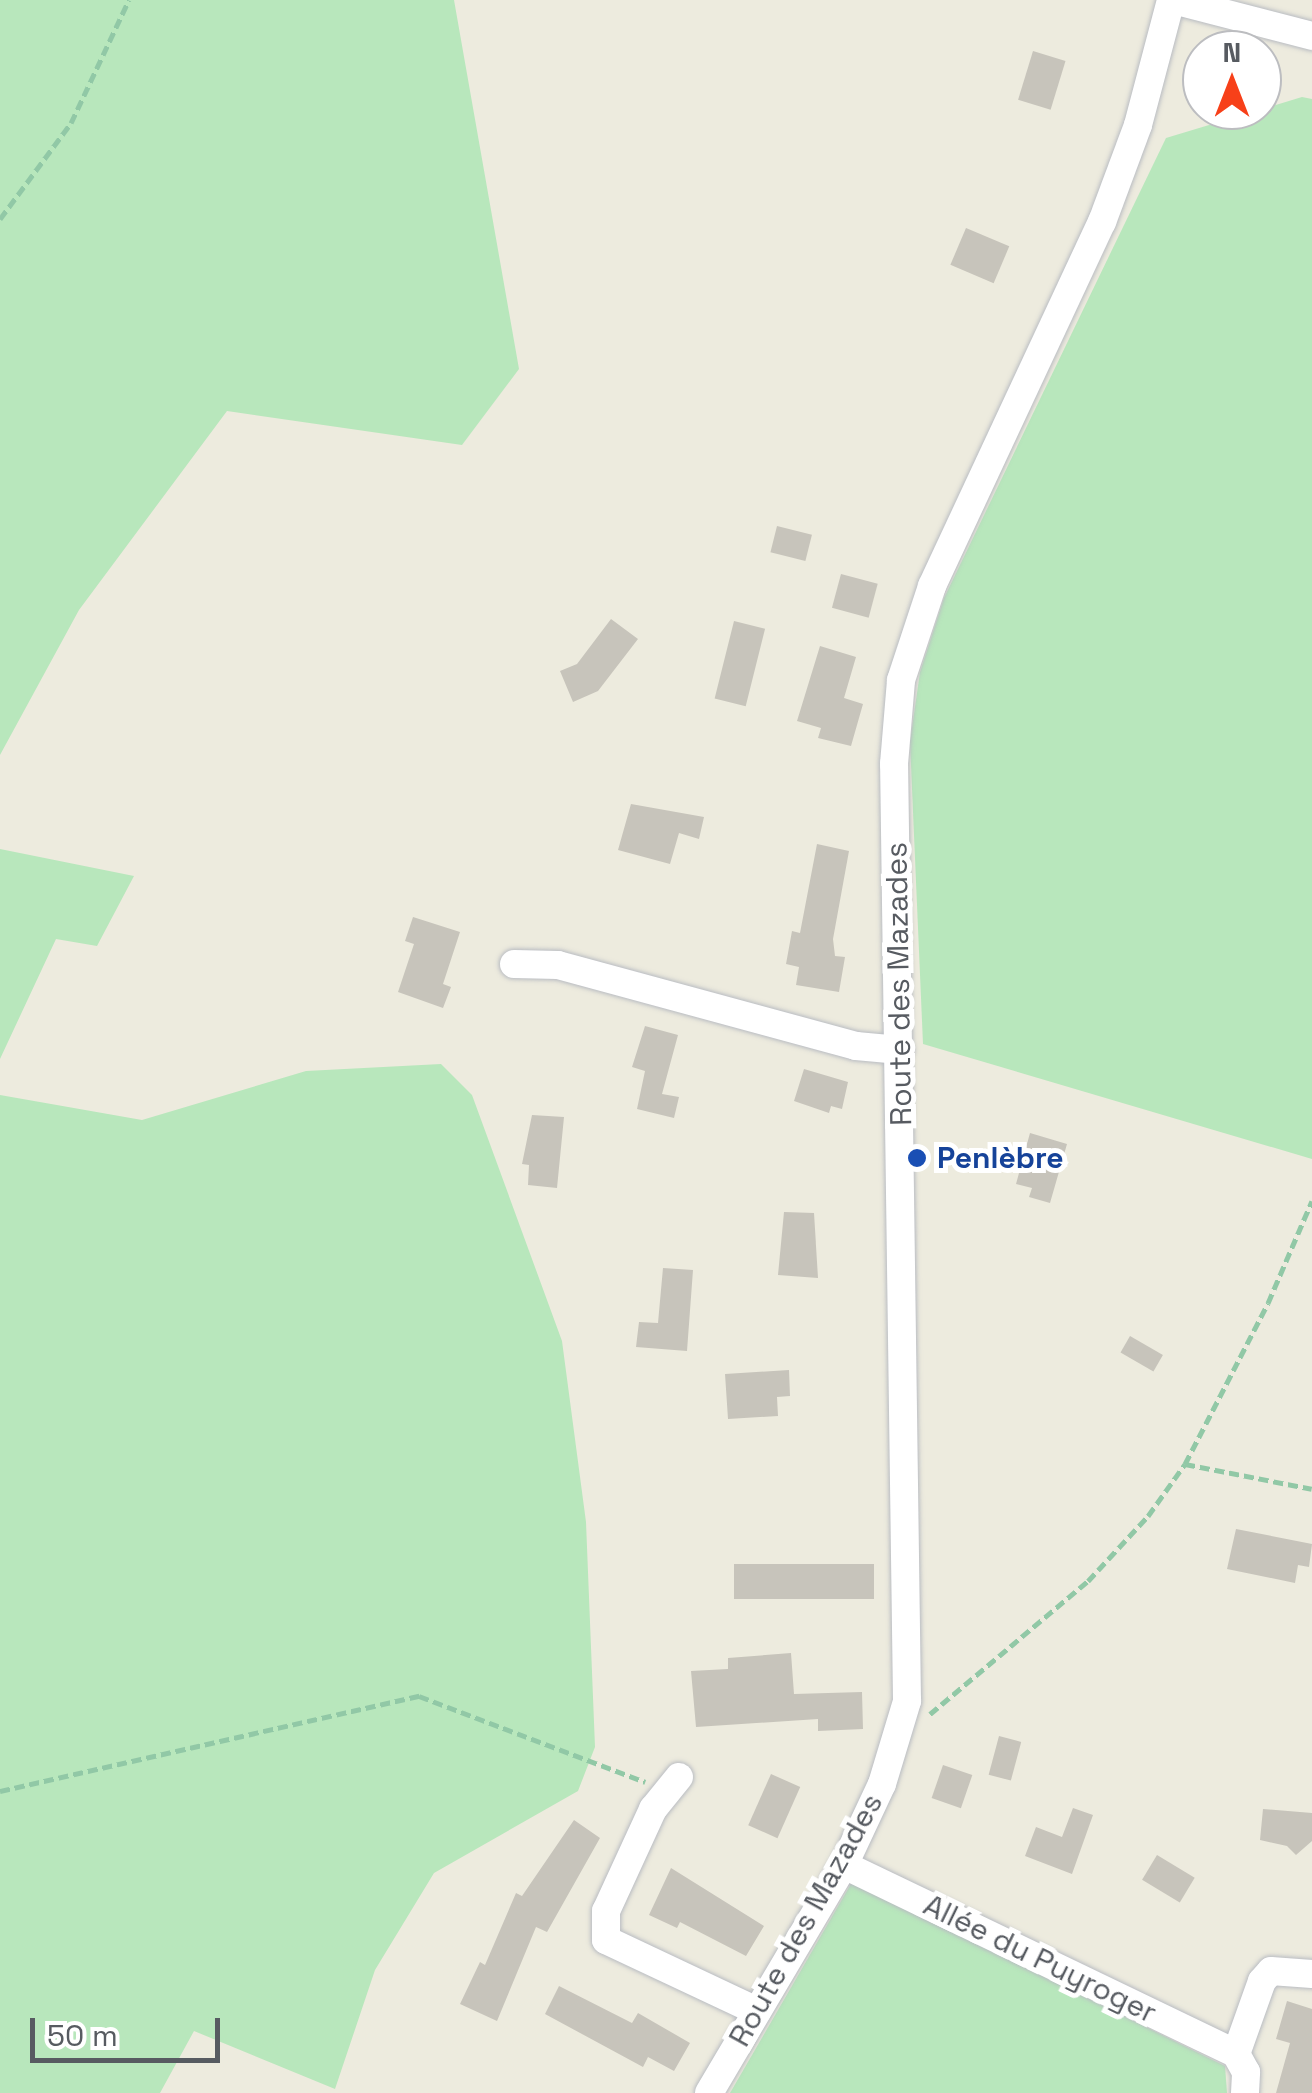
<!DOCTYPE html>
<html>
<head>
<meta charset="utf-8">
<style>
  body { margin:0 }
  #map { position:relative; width:1312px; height:2093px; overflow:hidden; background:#edebde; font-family:"Space Grotesk",sans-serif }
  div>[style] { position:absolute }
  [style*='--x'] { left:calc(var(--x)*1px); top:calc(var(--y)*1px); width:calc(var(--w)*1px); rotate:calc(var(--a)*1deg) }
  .green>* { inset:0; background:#b8e7bc }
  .building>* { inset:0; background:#c7c4bb; transform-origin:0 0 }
  .path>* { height:5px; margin-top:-2.5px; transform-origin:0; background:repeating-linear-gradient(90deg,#91c8a6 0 10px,transparent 0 15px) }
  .roads { filter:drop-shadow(0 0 2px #b9bcc2) drop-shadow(0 0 2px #b9bcc2) }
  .minor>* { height:28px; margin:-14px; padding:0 14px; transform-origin:14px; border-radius:14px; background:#fff }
  .dots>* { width:28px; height:28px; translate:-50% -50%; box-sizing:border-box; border:5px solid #fff; border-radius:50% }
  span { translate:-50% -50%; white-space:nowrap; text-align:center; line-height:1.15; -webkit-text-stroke:10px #fff; paint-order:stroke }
  .street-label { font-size:30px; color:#575b61 }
  .transit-label { font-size:30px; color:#164399; font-weight:700 }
  .left { translate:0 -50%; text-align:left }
  .north { position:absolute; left:1182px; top:30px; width:100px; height:100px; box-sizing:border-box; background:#fff; border:2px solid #bcbdc0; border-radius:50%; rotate:0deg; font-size:28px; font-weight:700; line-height:40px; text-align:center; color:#575b61 }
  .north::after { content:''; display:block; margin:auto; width:35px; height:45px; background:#f74019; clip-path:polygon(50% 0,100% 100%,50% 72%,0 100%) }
  .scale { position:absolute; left:30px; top:2018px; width:190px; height:45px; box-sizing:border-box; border:5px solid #575b61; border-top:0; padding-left:12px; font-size:30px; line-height:35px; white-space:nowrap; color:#575b61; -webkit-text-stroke:8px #fff; paint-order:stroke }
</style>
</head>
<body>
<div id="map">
  <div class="green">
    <i style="clip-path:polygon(0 0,454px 0,519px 369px,462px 445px,227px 411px,79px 610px,0 755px)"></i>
    <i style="clip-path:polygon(1302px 97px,1312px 99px,1312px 1159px,923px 1044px,910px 742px,920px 672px,944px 598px,1166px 138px)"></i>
    <i style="clip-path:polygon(0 849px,134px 876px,97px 946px,56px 939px,0 1059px)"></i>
    <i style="clip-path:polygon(441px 1064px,472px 1095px,562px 1341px,586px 1522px,595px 1747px,578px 1791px,434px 1873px,375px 1970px,335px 2089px,194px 2031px,160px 2093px,0 2093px,0 1095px,142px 1120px,306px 1071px)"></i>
    <i style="clip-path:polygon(852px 1882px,1225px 2066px,1227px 2093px,730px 2093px)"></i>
  </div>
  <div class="building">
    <i style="left:1033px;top:51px;width:34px;height:51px;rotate:17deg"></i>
    <i style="left:966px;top:228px;width:47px;height:40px;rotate:23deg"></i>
    <i style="left:777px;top:526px;width:36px;height:27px;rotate:14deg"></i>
    <i style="left:841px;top:574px;width:38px;height:35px;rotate:15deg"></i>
    <i style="clip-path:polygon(611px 619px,638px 639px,598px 691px,573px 702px,560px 671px,577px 664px)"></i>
    <i style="left:734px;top:621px;width:32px;height:80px;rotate:14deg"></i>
    <i style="clip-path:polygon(820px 646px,856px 657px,844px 698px,863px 704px,851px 746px,818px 738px,821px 728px,797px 721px)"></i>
    <i style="clip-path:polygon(631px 804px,704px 817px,699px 839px,679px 833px,670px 864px,618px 850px)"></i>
    <i style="clip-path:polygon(817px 844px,849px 851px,833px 939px,835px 956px,845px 957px,839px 992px,796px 985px,799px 967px,786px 964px,792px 931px,800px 933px)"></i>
    <i style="clip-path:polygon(413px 917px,460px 932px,443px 984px,451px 987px,443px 1008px,398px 992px,414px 944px,405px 941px)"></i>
    <i style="clip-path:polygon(645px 1026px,678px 1035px,662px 1094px,679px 1097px,674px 1118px,637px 1109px,645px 1071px,632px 1067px)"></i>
    <i style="clip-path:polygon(804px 1069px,848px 1082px,842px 1109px,831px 1106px,829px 1113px,794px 1101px)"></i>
    <i style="clip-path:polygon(532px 1115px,564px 1117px,557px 1188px,528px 1185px,529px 1165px,522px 1164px)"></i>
    <i style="clip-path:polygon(1030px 1133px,1067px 1144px,1050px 1203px,1029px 1197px,1032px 1188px,1016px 1184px)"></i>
    <i style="clip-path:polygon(784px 1212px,814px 1213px,818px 1278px,778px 1275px)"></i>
    <i style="clip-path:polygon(663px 1268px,693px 1270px,687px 1351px,636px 1347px,639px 1322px,658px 1323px)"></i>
    <i style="left:1130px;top:1336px;width:38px;height:19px;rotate:30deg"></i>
    <i style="clip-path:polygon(789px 1370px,790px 1396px,777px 1397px,778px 1416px,728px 1419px,725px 1374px)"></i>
    <i style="clip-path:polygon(1236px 1529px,1312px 1544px,1309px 1567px,1298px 1565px,1295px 1583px,1227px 1569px)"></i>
    <i style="left:874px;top:1564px;width:35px;height:140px;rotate:90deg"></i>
    <i style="clip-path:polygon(791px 1653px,794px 1694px,862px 1692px,863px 1729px,818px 1731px,818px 1719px,696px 1727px,691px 1671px,728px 1669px,728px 1658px)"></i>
    <i style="left:999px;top:1736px;width:23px;height:40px;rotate:15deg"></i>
    <i style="left:943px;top:1765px;width:31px;height:35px;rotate:19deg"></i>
    <i style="left:771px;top:1774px;width:32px;height:56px;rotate:24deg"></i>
    <i style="clip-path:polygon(1073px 1808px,1093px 1815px,1072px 1874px,1025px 1856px,1036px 1827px,1062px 1837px)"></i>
    <i style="clip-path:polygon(1263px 1809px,1312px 1813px,1312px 1841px,1296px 1855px,1287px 1846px,1260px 1840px)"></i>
    <i style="clip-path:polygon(574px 1820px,600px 1838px,547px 1932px,536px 1927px,497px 2021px,460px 2004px,480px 1962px,485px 1965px,516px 1893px,522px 1896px)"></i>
    <i style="left:1157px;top:1855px;width:44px;height:29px;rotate:31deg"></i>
    <i style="clip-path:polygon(671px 1868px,764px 1926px,746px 1956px,680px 1922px,677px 1928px,649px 1915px)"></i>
    <i style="clip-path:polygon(559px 1986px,632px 2023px,638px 2013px,690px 2043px,674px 2071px,648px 2057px,643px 2067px,545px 2014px)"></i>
    <i style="clip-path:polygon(1287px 2001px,1312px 2009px,1312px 2093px,1276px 2093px,1290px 2043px,1276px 2039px)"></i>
  </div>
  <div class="path">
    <i style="--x:0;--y:219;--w:119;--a:-53.5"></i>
    <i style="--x:71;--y:123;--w:136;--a:-64.8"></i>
    <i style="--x:1185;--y:1464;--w:129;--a:11.1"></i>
    <i style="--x:930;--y:1714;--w:207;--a:-40.1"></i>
    <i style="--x:1088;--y:1581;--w:88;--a:-47.3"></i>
    <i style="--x:1148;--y:1516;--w:64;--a:-54.6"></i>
    <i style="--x:1185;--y:1464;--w:181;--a:-62.7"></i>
    <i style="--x:1268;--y:1303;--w:111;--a:-66.7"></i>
    <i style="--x:0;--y:1791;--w:430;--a:-12.8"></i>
    <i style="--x:419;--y:1696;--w:242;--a:20.8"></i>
  </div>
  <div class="roads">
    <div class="minor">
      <i style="--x:1173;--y:0;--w:144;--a:14.5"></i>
      <i style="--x:514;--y:964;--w:44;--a:1.3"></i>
      <i style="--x:558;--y:965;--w:309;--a:15.2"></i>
      <i style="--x:856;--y:1046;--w:44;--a:5.2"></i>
      <i style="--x:679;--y:1777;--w:41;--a:129.1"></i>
      <i style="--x:653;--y:1809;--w:112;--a:114.7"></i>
      <i style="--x:606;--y:1911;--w:29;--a:90"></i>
      <i style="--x:606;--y:1940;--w:167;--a:25.2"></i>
      <i style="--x:844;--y:1865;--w:435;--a:25.7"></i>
      <i style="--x:709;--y:2093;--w:265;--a:-59.4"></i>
      <i style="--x:844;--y:1865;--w:89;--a:-64.9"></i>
      <i style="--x:882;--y:1784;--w:87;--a:-73.2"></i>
      <i style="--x:907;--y:1701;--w:937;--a:-90.79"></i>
      <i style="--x:894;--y:764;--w:84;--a:-85.2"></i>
      <i style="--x:901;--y:680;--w:99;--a:-71.7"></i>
      <i style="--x:932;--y:586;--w:402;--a:-65"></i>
      <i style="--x:1102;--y:222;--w:103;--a:-69.6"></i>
      <i style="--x:1138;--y:125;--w:129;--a:-75.2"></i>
      <i style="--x:1245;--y:2093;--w:21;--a:-87"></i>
      <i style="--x:1246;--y:2072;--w:21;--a:-119"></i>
      <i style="--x:1236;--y:2054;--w:77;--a:-70.4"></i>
      <i style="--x:1262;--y:1981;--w:13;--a:-48"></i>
      <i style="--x:1271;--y:1971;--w:41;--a:4.2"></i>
    </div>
  </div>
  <div class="dots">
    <i style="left:917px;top:1158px;background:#1a4fb4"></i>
  </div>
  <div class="street-label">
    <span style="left:899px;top:984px;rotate:-91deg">Route des Mazades</span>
    <span style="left:806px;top:1920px;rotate:-61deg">Route des Mazades</span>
    <span style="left:1040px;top:1959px;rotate:26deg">Allée du Puyroger</span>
  </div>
  <div class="transit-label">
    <span class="left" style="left:937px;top:1158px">Penlèbre</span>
  </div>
  <div class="north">N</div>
  <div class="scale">50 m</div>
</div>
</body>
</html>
